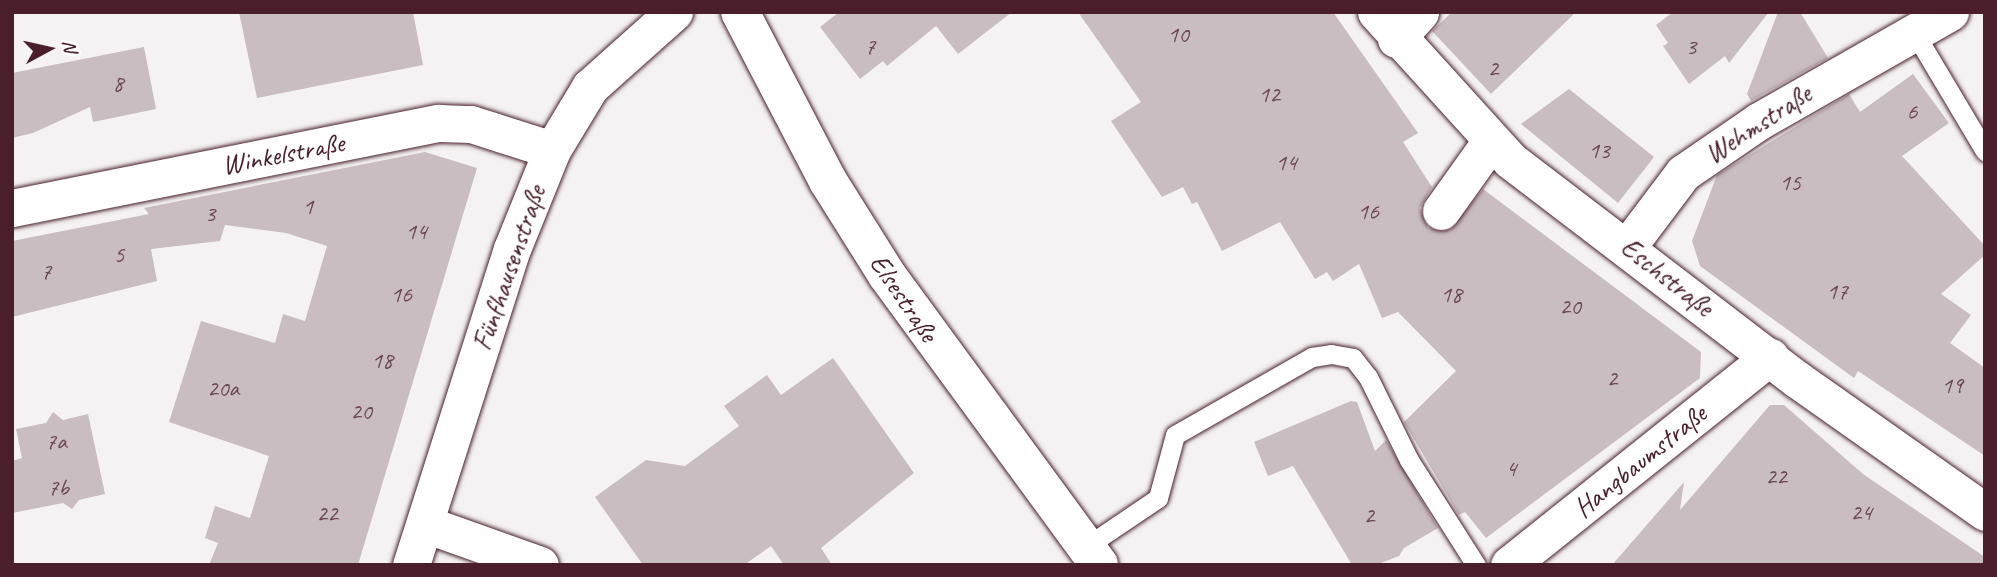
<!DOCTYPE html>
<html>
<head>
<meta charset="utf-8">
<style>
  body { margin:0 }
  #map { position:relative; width:1997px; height:577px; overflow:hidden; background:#f4f2f2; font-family:Caveat,sans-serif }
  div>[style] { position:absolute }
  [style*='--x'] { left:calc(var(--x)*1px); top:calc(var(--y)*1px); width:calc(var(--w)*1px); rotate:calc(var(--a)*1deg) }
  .building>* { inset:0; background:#cabdc1 }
  .roads { filter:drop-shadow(0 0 2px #4a1f2b) drop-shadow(0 0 2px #4a1f2b) }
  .lane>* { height:19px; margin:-9.5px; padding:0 9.5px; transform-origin:9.5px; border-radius:9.5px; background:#fff }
  .street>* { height:37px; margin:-18.5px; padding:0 18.5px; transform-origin:18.5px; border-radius:18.5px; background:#fff }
  .secondary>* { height:38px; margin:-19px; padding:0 19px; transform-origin:19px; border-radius:19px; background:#fff }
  span { translate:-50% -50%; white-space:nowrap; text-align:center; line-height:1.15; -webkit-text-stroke:5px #fff; paint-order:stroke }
  .number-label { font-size:24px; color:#6a4650 }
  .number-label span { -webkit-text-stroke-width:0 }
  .street-label { font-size:28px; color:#4a1f2b }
  .frame { position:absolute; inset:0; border:14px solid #4a1f2b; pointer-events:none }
  .north { position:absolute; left:14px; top:14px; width:70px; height:70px; -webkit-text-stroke:5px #fff; paint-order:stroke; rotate:82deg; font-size:19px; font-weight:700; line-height:28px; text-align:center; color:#4a1f2b }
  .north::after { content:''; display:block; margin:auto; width:24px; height:32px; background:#4a1f2b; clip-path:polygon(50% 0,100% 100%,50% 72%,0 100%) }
</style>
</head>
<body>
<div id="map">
  <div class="building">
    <i style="clip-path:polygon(239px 12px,413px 12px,423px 65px,257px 98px)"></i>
    <i style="clip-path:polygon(839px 12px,1012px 12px,958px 54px,936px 26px,887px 66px,883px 61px,860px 79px,820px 27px)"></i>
    <i style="clip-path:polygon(1078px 12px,1333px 12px,1418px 133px,1403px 142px,1432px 187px,1420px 208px,1428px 228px,1450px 230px,1483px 189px,1701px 352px,1700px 378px,1486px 538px,1465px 512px,1459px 515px,1404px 422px,1456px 371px,1398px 312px,1382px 318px,1359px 264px,1333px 281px,1327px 272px,1315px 279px,1280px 222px,1222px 251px,1197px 202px,1192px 204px,1183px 187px,1162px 197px,1111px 121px,1141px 102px)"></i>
    <i style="clip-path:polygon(1452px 12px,1576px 12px,1491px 94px,1432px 31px)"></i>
    <i style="clip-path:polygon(1673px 12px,1769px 12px,1729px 63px,1725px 56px,1689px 84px,1663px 46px,1668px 43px,1656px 25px)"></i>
    <i style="clip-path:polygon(1778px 12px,1800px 12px,1828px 58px,1751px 101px,1747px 94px)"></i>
    <i style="clip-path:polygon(144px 47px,156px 109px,93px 122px,90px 107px,33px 133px,12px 138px,12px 73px)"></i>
    <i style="clip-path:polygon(1913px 74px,1949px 123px,1902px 156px,1985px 246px,1985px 255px,1941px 294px,1971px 315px,1950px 343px,1985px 368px,1985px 456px,1858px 371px,1854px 378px,1700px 266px,1692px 241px,1717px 175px,1849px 94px,1860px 112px)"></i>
    <i style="clip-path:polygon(1569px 89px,1654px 157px,1618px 203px,1521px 124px)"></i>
    <i style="clip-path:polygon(425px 152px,477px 168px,358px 565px,209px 565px,218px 543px,205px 538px,215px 506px,250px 518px,269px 456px,169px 422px,201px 321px,275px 343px,283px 314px,305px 321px,327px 246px,286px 233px,225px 225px,220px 241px,151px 249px,157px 281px,12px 317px,12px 241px,149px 214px,144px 208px)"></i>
    <i style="clip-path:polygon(833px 358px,914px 473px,821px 548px,832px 565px,784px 565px,771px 546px,744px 565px,643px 565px,595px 497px,646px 460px,685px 466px,739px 426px,724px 406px,767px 375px,781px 395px)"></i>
    <i style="clip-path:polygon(1351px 401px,1357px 402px,1375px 451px,1386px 440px,1438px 528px,1404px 548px,1399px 556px,1376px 565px,1352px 565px,1293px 466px,1268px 476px,1254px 442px)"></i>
    <i style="clip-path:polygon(1770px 405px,1784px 405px,1863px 474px,1985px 557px,1985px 565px,1612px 565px,1684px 482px,1680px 510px)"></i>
    <i style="clip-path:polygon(53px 412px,63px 420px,88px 414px,105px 494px,79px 500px,72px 509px,63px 503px,12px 513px,12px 461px,22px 458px,16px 429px,46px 423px)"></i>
  </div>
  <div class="roads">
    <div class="lane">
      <i style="--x:1914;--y:32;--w:139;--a:59.2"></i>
      <i style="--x:1087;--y:546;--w:86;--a:-34.1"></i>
      <i style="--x:1158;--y:498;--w:65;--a:-74.9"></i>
      <i style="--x:1175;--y:435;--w:158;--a:-29.7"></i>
      <i style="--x:1312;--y:357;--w:19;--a:-9"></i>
      <i style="--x:1331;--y:354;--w:22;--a:10"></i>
      <i style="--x:1353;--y:358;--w:24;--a:52"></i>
      <i style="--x:1368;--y:377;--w:93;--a:63.7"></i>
      <i style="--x:1409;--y:460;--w:125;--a:57.5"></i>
    </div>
    <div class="street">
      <i style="--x:1376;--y:12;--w:200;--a:47.8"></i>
      <i style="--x:1510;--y:160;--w:362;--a:37.4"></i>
      <i style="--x:1798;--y:380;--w:229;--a:35.2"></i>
      <i style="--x:1396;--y:39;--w:36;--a:-48"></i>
      <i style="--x:12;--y:208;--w:435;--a:-11.3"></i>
      <i style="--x:439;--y:123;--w:32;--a:2"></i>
      <i style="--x:471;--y:124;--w:85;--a:17.8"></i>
      <i style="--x:1441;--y:211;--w:86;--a:-54.5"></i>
      <i style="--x:1628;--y:246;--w:91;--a:-53"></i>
      <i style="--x:1683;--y:173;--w:92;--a:-34.4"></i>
      <i style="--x:1759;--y:121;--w:220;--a:-29.7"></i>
      <i style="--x:425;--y:524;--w:122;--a:19.6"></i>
      <i style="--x:411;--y:565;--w:332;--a:-72.3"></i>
      <i style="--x:512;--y:249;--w:107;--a:-68"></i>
      <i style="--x:552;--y:150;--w:74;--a:-58.9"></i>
      <i style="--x:590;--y:87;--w:113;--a:-41.8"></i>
      <i style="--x:1509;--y:565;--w:334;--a:-38.6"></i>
    </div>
    <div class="secondary">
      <i style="--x:740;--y:12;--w:191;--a:62.5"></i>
      <i style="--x:828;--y:181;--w:111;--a:57.9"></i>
      <i style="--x:887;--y:275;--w:359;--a:53.8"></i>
    </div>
  </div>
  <div class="number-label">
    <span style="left:1178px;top:35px">10</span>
    <span style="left:870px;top:47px">7</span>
    <span style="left:1691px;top:47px">3</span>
    <span style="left:1493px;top:69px">2</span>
    <span style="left:118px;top:84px">8</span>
    <span style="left:1269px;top:95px">12</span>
    <span style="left:1912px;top:112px">6</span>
    <span style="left:1599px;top:151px">13</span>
    <span style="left:1286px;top:163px">14</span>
    <span style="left:1790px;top:183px">15</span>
    <span style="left:308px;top:207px">1</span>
    <span style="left:1368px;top:212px">16</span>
    <span style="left:210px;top:214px">3</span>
    <span style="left:416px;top:232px">14</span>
    <span style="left:119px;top:255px">5</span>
    <span style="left:46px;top:272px">7</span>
    <span style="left:1837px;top:292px">17</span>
    <span style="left:401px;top:295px">16</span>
    <span style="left:1451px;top:295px">18</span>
    <span style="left:1570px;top:307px">20</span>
    <span style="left:382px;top:361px">18</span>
    <span style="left:1612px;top:379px">2</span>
    <span style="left:1952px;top:386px">19</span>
    <span style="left:223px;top:389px">20a</span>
    <span style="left:361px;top:412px">20</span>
    <span style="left:56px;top:442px">7a</span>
    <span style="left:1511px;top:469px">4</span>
    <span style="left:1776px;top:477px">22</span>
    <span style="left:58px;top:488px">7b</span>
    <span style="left:1861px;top:513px">24</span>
    <span style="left:327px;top:514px">22</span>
    <span style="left:1369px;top:516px">2</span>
  </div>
  <div class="street-label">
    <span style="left:1758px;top:124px;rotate:-33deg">Wehmstraße</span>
    <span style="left:283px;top:154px;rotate:-11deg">Winkelstraße</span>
    <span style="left:509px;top:268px;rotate:-71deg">Fünfhausenstraße</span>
    <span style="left:1667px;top:277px;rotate:38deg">Eschstraße</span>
    <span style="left:904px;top:298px;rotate:56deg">Elsestraße</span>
    <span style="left:1640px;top:461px;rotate:-39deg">Hangbaumstraße</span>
  </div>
  <div class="frame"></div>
  <div class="north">N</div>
</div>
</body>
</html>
